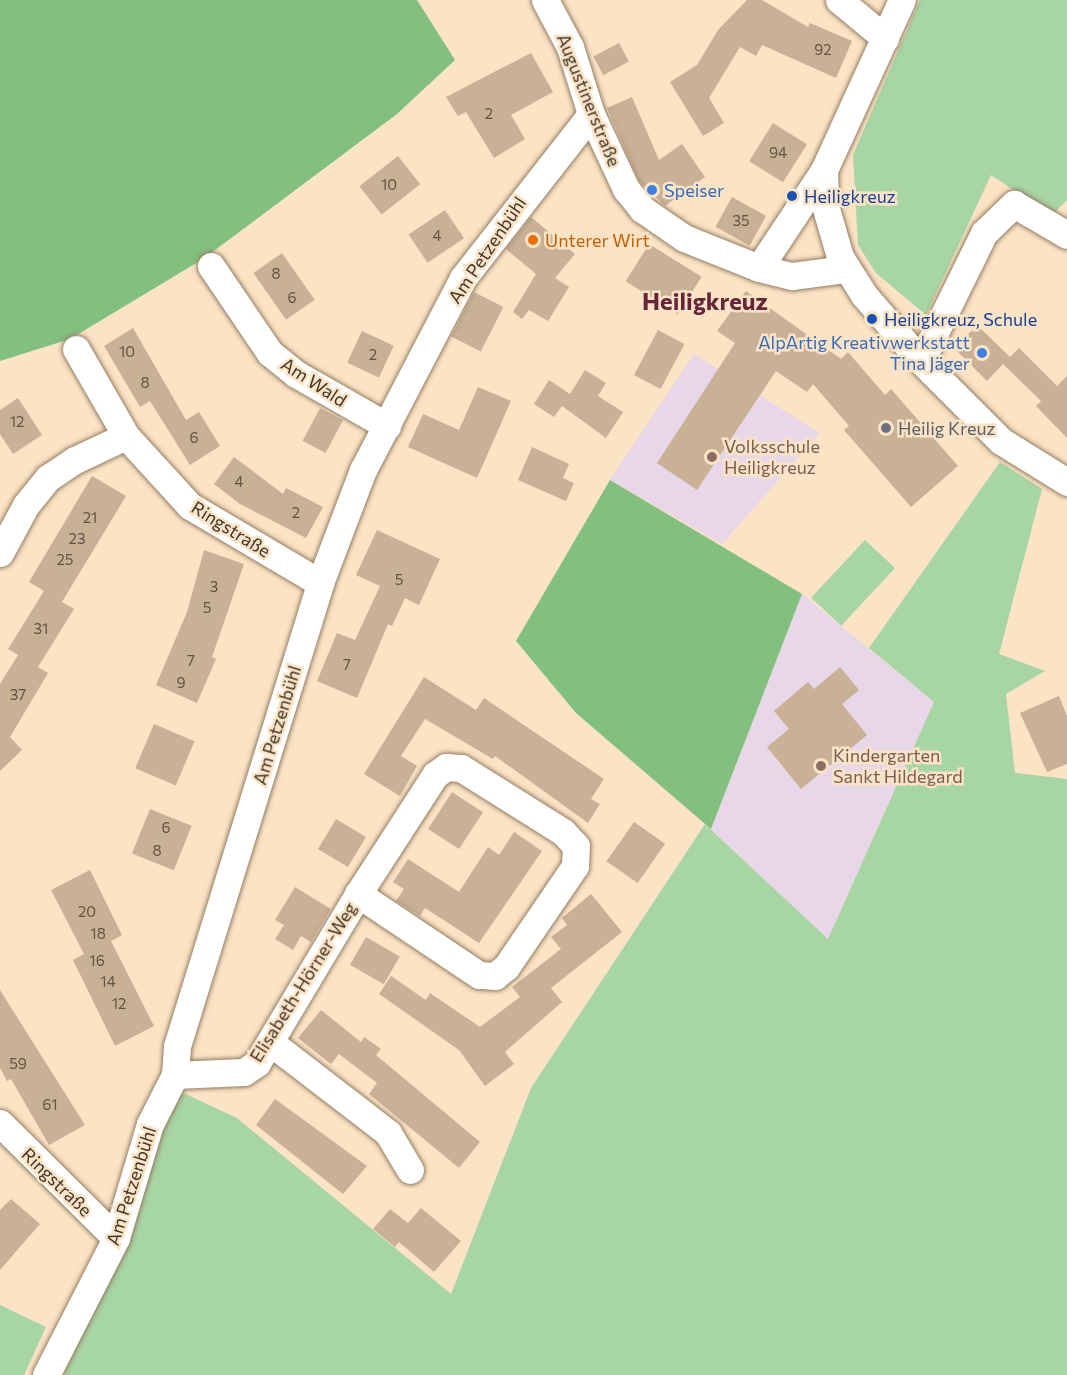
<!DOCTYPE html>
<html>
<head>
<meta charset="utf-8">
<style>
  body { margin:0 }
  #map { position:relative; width:1067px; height:1375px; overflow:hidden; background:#fbe3c5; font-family:Commissioner,sans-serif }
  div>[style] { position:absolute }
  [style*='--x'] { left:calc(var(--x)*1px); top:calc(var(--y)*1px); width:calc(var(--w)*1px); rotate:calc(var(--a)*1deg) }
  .education>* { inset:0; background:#e8d7e8 }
  .green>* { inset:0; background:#a7d5a4; transform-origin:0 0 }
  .forest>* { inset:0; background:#83bf7f }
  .building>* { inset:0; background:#c8b194; transform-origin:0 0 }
  .roads { filter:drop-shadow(0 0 2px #937d62) drop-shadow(0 0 2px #937d62) }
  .minor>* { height:27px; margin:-13.5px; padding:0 13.5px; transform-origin:13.5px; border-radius:13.5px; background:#fff }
  .dots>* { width:16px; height:16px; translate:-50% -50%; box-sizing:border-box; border:3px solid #fbe3c5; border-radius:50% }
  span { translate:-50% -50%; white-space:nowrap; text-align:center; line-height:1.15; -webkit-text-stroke:5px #fbe3c5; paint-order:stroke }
  .number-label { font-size:15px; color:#615444 }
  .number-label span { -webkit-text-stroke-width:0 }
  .street-label { font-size:18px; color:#3f352a }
  .shop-label { font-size:18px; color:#366cbe }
  .left { translate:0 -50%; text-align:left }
  .right { translate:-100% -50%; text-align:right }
  .transit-label { font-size:18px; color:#164399 }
  .food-label { font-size:18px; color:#c56008 }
  .worship-label { font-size:18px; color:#5b616d }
  .education-label { font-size:18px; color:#785e54 }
  .district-label { font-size:24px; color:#682439; font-weight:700 }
</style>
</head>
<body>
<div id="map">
  <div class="education">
    <i style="clip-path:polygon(694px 354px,820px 433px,722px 544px,610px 480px)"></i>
    <i style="clip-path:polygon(802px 594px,934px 702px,828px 939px,711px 829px)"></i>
  </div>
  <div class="green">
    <i style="clip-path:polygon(920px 0,1067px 0,1067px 200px,1052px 215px,991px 175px,926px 315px,876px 273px,858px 245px,853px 155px)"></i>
    <i style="clip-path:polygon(1000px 462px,1042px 489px,999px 654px,1045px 671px,1006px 694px,1015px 773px,1067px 779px,1067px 1375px,64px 1375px,179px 1091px,237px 1118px,451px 1294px,531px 1088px,705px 824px,828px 939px,934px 702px,869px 648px)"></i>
    <i style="left:865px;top:540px;width:41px;height:79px;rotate:43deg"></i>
    <i style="clip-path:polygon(0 1305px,46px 1327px,24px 1375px,0 1375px)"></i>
  </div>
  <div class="forest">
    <i style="clip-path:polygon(0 0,417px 0,455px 60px,397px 114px,203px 259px,70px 339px,0 361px)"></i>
    <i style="clip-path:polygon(610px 480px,802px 594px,711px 829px,576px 713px,516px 641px)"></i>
  </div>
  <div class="building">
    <i style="clip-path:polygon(747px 0,762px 0,808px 27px,810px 23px,852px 41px,836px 78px,762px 45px,756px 56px,740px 47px,709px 98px,724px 123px,703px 136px,670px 82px,697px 65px,718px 30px)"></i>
    <i style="left:619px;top:43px;width:21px;height:29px;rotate:62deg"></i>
    <i style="clip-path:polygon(531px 53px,553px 92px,511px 115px,525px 139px,494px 158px,466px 112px,458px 116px,446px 97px)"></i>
    <i style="clip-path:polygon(632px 97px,659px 160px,682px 144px,705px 177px,665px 206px,639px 181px,607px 108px)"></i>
    <i style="left:773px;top:123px;width:40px;height:45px;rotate:32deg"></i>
    <i style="left:398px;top:156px;width:36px;height:49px;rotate:52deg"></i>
    <i style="left:732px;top:197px;width:39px;height:34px;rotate:29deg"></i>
    <i style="left:445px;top:210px;width:34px;height:44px;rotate:56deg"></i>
    <i style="clip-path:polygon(531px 217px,575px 254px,555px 278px,569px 287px,548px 321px,529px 310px,522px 319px,513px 312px,536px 274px,506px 249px)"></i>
    <i style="left:649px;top:244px;width:62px;height:44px;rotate:32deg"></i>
    <i style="left:282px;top:253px;width:57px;height:35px;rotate:55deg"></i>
    <i style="clip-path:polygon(746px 291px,841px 359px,848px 352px,885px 395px,891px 389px,958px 466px,911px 507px,844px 430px,849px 426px,813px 384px,807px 392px,776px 371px,697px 490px,657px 463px,735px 343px,717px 331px)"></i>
    <i style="left:474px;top:292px;width:33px;height:50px;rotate:27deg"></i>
    <i style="clip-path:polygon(977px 325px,1010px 357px,1019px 348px,1057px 386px,1067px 376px,1067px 438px,1036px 406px,1041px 401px,1003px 364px,987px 381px,954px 348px)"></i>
    <i style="clip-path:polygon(133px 328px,186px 420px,199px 412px,220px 446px,190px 465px,150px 401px,140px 407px,104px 346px)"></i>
    <i style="left:658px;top:330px;width:30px;height:51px;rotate:28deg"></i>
    <i style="left:362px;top:331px;width:35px;height:35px;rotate:25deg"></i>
    <i style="clip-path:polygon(585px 370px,606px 383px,598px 396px,623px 412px,606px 438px,562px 406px,554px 417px,534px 404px,549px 380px,570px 394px)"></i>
    <i style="clip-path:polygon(478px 387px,511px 401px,477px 478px,408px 447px,423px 414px,459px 430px)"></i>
    <i style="clip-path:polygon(18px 398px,42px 435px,13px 454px,0 434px,0 410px)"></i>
    <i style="left:320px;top:408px;width:26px;height:37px;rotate:28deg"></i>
    <i style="clip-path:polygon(532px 447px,569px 464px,563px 478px,574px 483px,566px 501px,518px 480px)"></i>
    <i style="clip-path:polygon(234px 457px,283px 494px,286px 488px,323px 507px,306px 538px,240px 504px,214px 484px)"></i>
    <i style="clip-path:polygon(92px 476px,126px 496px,62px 602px,74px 609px,38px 667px,48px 673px,10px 737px,22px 750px,0 771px,0 684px,18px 655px,8px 649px,44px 591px,29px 582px)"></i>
    <i style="clip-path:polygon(377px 530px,440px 559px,419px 605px,405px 598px,392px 626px,388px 624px,357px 698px,317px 681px,337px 633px,355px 640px,380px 586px,356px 575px)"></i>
    <i style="clip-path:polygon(204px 550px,244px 564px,212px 657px,216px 659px,197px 703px,156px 685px,187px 612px)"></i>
    <i style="clip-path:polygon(840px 667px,859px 690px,842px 704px,867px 735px,801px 789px,767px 747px,789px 729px,774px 711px,808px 682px,814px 689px)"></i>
    <i style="clip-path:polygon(424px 677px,476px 710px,484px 698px,604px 779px,591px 799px,600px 804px,588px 823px,495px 756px,493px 759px,425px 719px,401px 756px,417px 766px,400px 796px,364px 774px)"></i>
    <i style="clip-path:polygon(1059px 696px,1067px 716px,1067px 764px,1047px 772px,1020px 713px)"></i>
    <i style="left:154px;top:724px;width:44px;height:48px;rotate:23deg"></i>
    <i style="left:452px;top:792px;width:37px;height:44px;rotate:33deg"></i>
    <i style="left:150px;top:809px;width:45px;height:48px;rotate:22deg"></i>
    <i style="left:336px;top:819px;width:35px;height:35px;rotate:31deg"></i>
    <i style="left:634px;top:822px;width:38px;height:48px;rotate:35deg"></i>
    <i style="clip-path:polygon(514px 832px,542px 851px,479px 943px,425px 908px,420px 916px,396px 901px,404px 889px,393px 882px,408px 859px,459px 892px,488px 847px,499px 855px)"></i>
    <i style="clip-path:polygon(90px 870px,122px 935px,111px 941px,154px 1026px,115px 1046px,73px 960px,84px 954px,51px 890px)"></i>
    <i style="clip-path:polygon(295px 887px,331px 909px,311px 942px,301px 936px,293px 950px,275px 939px,284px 925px,275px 920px)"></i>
    <i style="clip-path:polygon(591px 894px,622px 932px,551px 988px,562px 1002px,505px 1052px,514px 1064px,485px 1086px,459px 1050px,379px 994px,391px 976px,426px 1000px,430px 993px,480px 1027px,520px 997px,512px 987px,561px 949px,551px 937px,567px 925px,562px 918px)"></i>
    <i style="left:366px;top:937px;width:39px;height:32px;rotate:30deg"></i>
    <i style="clip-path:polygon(0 990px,85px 1125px,49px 1145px,11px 1079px,7px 1081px,0 1068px)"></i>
    <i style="clip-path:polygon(321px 1010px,361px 1042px,364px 1037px,381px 1049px,376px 1055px,480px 1142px,459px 1168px,369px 1094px,377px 1083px,339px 1054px,331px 1064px,298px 1038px)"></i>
    <i style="clip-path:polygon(275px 1099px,367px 1166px,343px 1194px,256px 1125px)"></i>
    <i style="clip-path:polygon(11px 1199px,40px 1224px,0 1270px,0 1210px)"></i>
    <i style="clip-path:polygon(421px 1208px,461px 1241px,434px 1272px,399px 1242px,395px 1247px,373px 1229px,390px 1209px,408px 1223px)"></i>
  </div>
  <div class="roads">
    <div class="minor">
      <i style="--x:545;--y:0;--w:53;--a:62"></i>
      <i style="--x:570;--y:47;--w:70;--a:72.6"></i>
      <i style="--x:591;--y:114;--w:83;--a:65"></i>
      <i style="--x:626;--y:189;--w:26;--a:51"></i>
      <i style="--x:642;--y:209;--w:51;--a:34.6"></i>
      <i style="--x:684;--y:238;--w:81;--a:21.8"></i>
      <i style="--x:759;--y:268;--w:34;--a:14"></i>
      <i style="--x:792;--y:276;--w:53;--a:-7.5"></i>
      <i style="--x:839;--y:0;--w:60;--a:39.6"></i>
      <i style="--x:824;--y:170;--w:35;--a:88"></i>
      <i style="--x:825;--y:205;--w:54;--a:73.9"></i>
      <i style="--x:840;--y:257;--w:45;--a:57.7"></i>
      <i style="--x:864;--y:295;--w:87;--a:49.2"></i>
      <i style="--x:921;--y:361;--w:113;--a:45"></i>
      <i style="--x:1001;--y:441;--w:78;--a:31.8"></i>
      <i style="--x:211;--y:266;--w:105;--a:55.9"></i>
      <i style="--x:270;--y:353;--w:33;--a:39"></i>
      <i style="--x:296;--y:374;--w:105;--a:29.7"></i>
      <i style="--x:759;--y:268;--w:118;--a:-56.4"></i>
      <i style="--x:824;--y:170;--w:187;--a:-65.4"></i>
      <i style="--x:76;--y:349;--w:100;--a:60.1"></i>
      <i style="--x:921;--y:361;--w:143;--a:-63.8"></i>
      <i style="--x:984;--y:233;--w:42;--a:-44"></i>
      <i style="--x:1014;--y:204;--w:61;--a:30.3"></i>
      <i style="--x:0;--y:553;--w:55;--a:-61.6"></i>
      <i style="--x:26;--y:505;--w:35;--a:-51"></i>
      <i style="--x:48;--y:478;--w:32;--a:-34"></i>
      <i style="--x:75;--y:460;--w:56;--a:-25.2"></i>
      <i style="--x:126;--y:436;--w:95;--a:47.6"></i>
      <i style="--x:190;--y:506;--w:151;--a:30.6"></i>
      <i style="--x:270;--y:1042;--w:149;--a:37.6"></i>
      <i style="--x:388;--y:1133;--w:43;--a:59.3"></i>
      <i style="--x:175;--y:1075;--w:69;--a:-2.5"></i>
      <i style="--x:244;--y:1072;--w:16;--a:-35"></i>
      <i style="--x:257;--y:1063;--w:197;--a:-59.1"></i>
      <i style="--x:358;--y:894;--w:142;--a:-57.1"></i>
      <i style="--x:435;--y:775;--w:14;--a:-36"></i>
      <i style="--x:446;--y:767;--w:15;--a:4"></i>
      <i style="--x:461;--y:768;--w:120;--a:32.1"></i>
      <i style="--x:563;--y:832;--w:19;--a:47"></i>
      <i style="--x:576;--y:846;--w:20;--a:93"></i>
      <i style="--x:575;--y:866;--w:122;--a:124.3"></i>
      <i style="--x:506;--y:967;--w:14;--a:141"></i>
      <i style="--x:495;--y:976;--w:16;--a:-176"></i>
      <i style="--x:479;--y:975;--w:146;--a:-146.2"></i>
      <i style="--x:0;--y:1123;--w:163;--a:44.8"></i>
      <i style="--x:46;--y:1375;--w:154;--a:-62.9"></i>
      <i style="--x:116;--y:1238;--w:119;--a:-73.4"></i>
      <i style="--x:150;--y:1124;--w:55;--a:-63"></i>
      <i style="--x:175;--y:1075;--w:29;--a:-86"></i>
      <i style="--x:177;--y:1046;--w:485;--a:-72.8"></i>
      <i style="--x:320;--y:583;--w:121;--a:-69.2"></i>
      <i style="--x:363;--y:470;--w:216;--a:-62.5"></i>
      <i style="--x:463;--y:278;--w:208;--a:-52"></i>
    </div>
  </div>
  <div class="dots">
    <i style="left:652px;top:190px;background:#3f7fe0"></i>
    <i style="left:792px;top:196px;background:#1a4fb4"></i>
    <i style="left:533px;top:240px;background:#e8710a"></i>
    <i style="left:872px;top:319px;background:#1a4fb4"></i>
    <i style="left:982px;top:353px;background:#3f7fe0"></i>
    <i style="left:886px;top:428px;background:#6b7280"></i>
    <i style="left:712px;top:457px;background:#8d6e63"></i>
    <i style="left:821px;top:766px;background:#8d6e63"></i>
  </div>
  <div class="number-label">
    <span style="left:823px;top:50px">92</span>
    <span style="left:489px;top:114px">2</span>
    <span style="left:778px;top:153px">94</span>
    <span style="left:389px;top:185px">10</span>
    <span style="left:741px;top:221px">35</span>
    <span style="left:437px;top:236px">4</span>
    <span style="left:276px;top:274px">8</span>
    <span style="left:292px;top:298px">6</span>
    <span style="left:127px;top:352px">10</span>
    <span style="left:373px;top:355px">2</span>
    <span style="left:145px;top:383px">8</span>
    <span style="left:17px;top:422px">12</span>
    <span style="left:194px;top:438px">6</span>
    <span style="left:239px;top:482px">4</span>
    <span style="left:296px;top:513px">2</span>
    <span style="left:90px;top:518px">21</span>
    <span style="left:77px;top:539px">23</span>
    <span style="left:65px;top:560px">25</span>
    <span style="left:399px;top:580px">5</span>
    <span style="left:214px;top:587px">3</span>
    <span style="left:207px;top:608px">5</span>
    <span style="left:41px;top:629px">31</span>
    <span style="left:191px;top:661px">7</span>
    <span style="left:347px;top:665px">7</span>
    <span style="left:181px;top:683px">9</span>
    <span style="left:18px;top:695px">37</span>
    <span style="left:166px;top:828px">6</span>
    <span style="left:157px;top:851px">8</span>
    <span style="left:87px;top:912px">20</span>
    <span style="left:98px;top:934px">18</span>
    <span style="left:97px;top:961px">16</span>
    <span style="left:108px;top:982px">14</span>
    <span style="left:119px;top:1004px">12</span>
    <span style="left:18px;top:1064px">59</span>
    <span style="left:50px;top:1105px">61</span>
  </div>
  <div class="street-label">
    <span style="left:589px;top:100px;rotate:68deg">Augustinerstraße</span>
    <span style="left:487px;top:250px;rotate:-56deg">Am Petzenbühl</span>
    <span style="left:314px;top:382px;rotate:33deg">Am Wald</span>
    <span style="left:231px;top:529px;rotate:32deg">Ringstraße</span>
    <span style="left:277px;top:725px;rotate:-73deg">Am Petzenbühl</span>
    <span style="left:303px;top:982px;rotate:-58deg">Elisabeth-Hörner-Weg</span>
    <span style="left:57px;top:1182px;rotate:44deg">Ringstraße</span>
    <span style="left:131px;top:1186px;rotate:-72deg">Am Petzenbühl</span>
  </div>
  <div class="shop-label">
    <span class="left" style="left:664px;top:190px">Speiser</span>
    <span class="right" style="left:970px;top:353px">AlpArtig Kreativwerkstatt<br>Tina Jäger</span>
  </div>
  <div class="transit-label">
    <span class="left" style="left:804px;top:196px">Heiligkreuz</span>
    <span class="left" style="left:884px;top:319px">Heiligkreuz, Schule</span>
  </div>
  <div class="food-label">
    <span class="left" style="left:545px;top:240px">Unterer Wirt</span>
  </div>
  <div class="worship-label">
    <span class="left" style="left:898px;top:428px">Heilig Kreuz</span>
  </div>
  <div class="education-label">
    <span class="left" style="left:724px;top:457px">Volksschule<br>Heiligkreuz</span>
    <span class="left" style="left:833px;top:766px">Kindergarten<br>Sankt Hildegard</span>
  </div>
  <div class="district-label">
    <span style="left:705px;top:301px">Heiligkreuz</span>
  </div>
</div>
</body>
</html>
